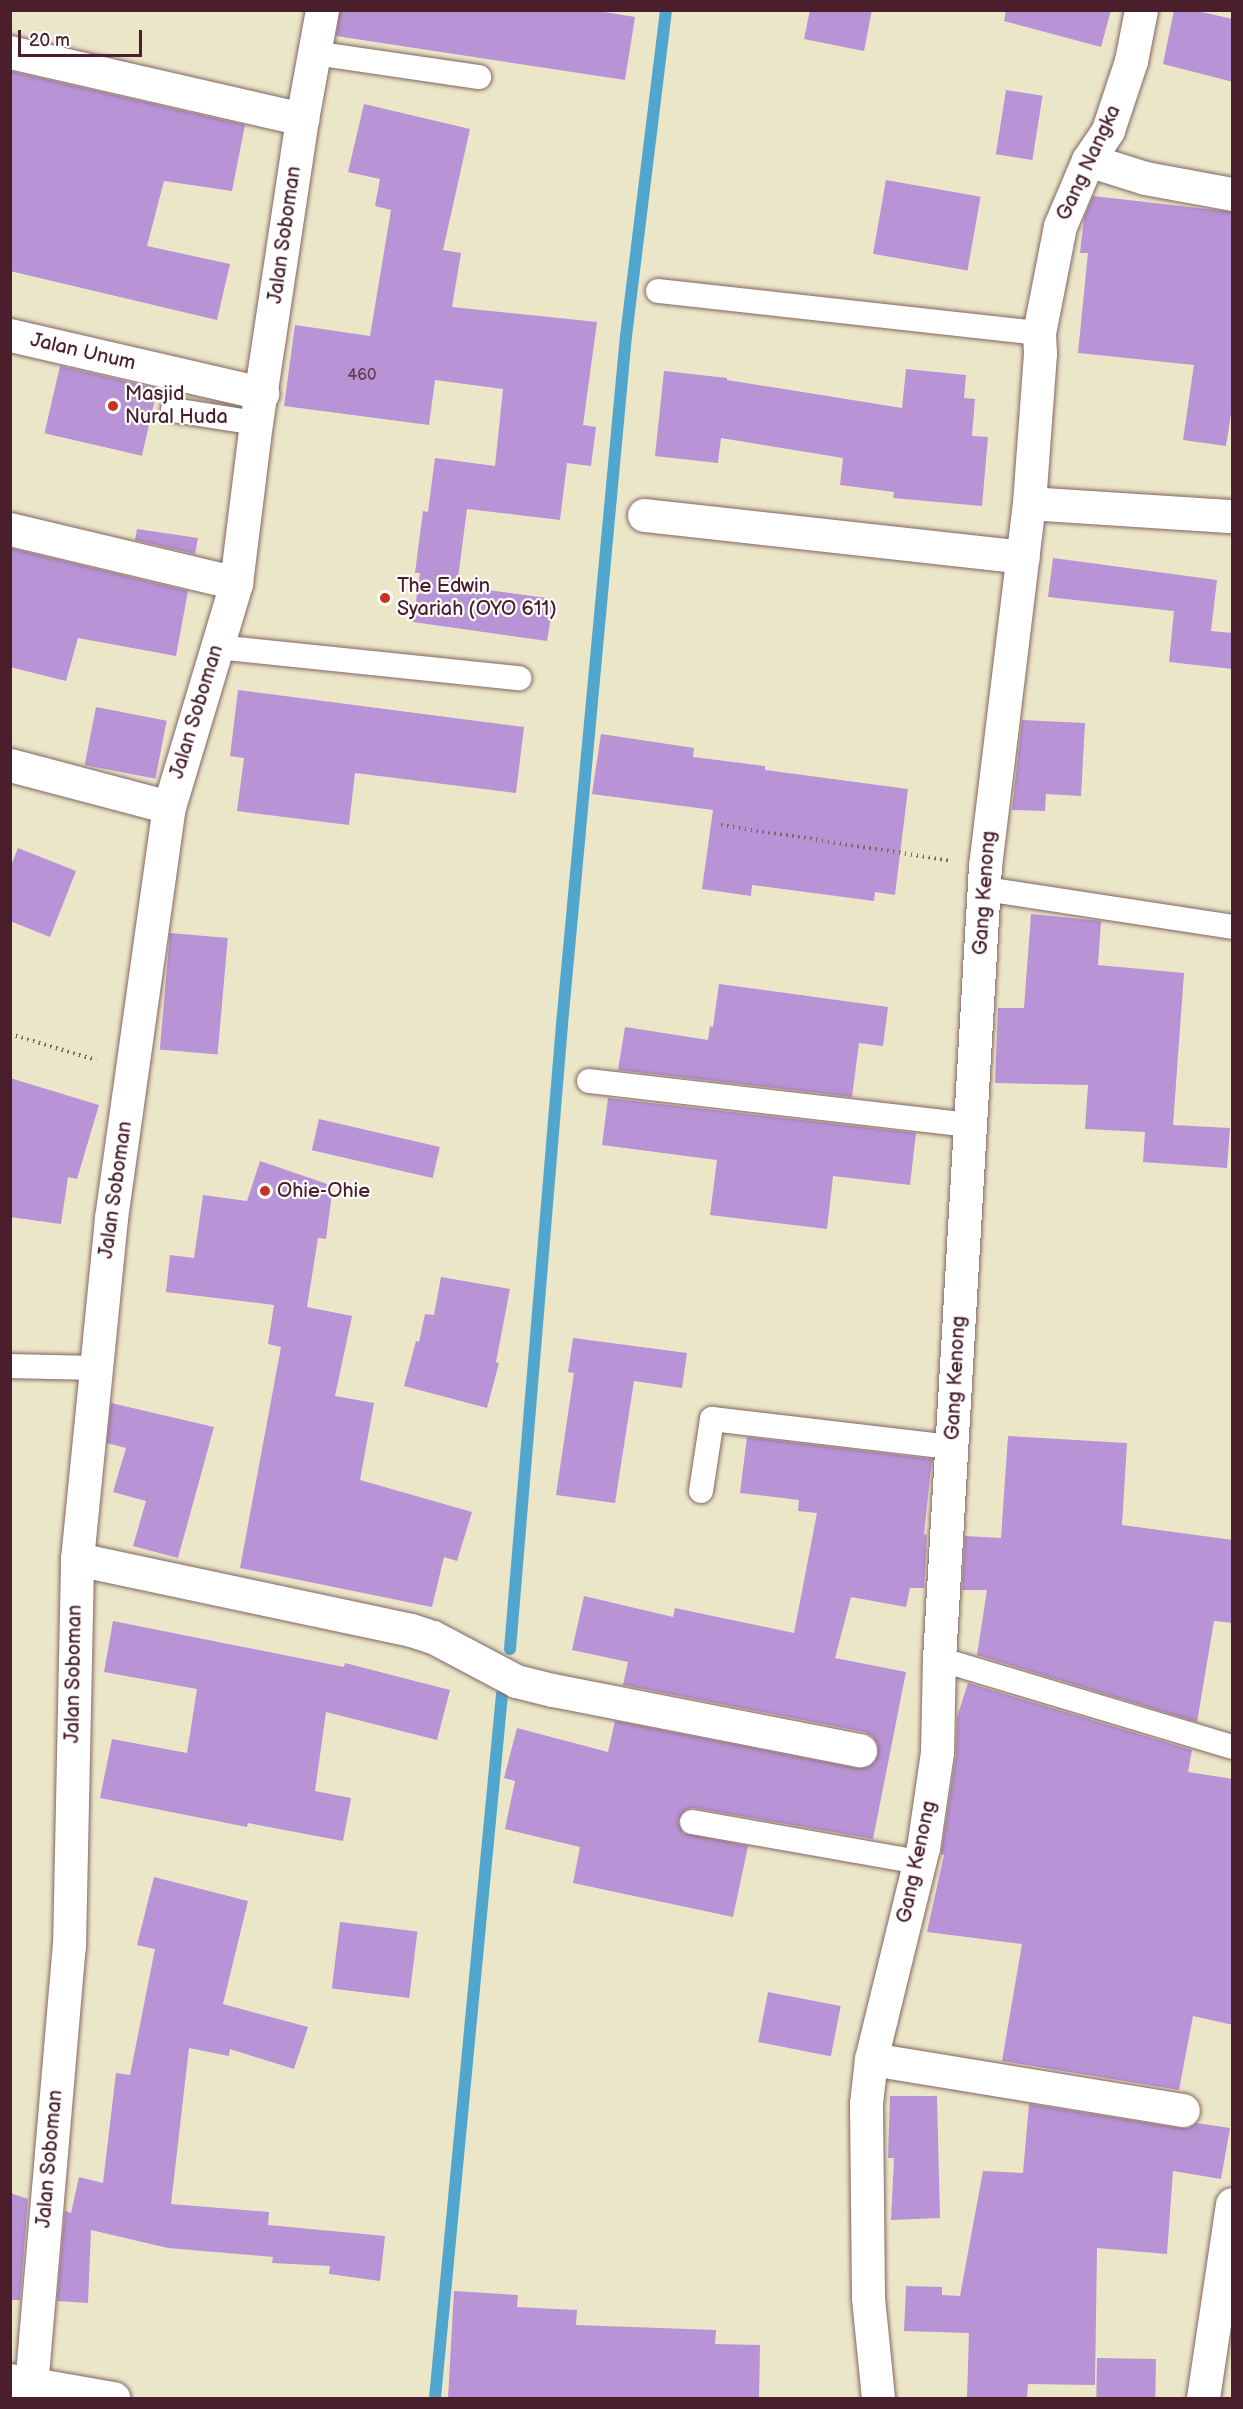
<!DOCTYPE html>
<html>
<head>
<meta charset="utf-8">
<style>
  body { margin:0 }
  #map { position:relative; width:1243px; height:2409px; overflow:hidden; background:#ece6c9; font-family:"Balsamiq Sans",sans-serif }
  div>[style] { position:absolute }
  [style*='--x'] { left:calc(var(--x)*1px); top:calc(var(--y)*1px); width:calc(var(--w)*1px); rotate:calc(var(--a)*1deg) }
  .stream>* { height:12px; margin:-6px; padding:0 6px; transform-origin:6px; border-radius:6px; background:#50a6cd }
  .building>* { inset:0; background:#b893d6; transform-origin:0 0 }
  .path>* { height:4px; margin-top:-2px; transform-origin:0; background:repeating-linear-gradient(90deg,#836562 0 1.5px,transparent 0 6px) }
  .roads { filter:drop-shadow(0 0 2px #836562) drop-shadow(0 0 2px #836562) }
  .lane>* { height:24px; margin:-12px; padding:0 12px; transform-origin:12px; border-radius:12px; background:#fff }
  .street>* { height:33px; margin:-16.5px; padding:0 16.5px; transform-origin:16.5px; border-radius:16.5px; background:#fff }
  .secondary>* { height:33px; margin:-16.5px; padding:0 16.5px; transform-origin:16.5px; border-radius:16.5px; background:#fff }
  .dots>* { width:16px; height:16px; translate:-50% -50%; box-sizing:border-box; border:3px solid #fff; border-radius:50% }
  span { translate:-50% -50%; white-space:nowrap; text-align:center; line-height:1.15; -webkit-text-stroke:4.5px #fff; paint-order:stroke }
  .number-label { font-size:16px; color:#663c56 }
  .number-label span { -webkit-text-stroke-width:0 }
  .street-label { font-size:20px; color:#4a1f2b }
  .poi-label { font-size:20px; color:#4a1f2b }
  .left { translate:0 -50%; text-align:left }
  .frame { position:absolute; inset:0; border:12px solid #4a1f2b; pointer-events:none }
  .scale { position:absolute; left:18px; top:30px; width:124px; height:27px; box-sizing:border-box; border:3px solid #4a1f2b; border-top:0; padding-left:8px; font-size:18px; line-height:21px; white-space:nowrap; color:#4a1f2b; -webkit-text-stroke:4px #fff; paint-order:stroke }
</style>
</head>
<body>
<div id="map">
  <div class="stream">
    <i style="--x:510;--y:1649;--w:627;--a:-85.24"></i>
    <i style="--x:562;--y:1024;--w:691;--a:-84.69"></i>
    <i style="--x:626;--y:336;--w:328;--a:-83"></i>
    <i style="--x:435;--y:2398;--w:707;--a:-84.56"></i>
  </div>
  <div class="building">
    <i style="clip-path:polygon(340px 10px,592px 10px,635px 17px,625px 80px,336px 36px)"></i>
    <i style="clip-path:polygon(810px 10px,872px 10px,864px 51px,804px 39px)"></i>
    <i style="clip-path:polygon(1006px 10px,1111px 10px,1101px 47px,1004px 21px)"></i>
    <i style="clip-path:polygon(1174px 10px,1192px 10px,1233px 19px,1233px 82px,1163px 64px)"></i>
    <i style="clip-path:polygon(10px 71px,245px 125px,232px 191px,164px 181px,147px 246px,230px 264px,217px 320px,10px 271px)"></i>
    <i style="left:1006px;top:90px;width:37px;height:65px;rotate:9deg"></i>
    <i style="clip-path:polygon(364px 104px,470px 129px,443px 250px,461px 253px,452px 307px,597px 322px,583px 425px,596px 427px,591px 466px,567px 463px,560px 520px,467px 509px,457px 586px,554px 599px,547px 641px,413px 622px,420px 573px,415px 573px,423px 511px,428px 512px,435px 458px,495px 466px,503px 389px,435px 380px,429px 425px,284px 406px,295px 325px,370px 336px,391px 210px,375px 206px,380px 179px,348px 172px)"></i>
    <i style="left:886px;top:180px;width:96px;height:75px;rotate:10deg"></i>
    <i style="clip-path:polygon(1093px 196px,1233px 212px,1233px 401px,1226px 446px,1183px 440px,1194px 365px,1078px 353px,1088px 253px,1080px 253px,1084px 218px)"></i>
    <i style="left:60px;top:366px;width:100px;height:69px;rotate:13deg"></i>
    <i style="clip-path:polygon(906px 369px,966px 375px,964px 398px,975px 399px,972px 436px,988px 437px,982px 506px,893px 498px,894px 492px,840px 485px,843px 458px,721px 438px,718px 463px,655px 456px,664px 371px,727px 378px,727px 380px,902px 408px)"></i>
    <i style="clip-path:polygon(137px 529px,198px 538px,195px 554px,135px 540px)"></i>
    <i style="clip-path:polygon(10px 548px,188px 591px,176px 656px,78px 638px,66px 681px,10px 667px)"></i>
    <i style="clip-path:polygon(1053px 558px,1217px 580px,1211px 631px,1233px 633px,1233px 669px,1169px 662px,1174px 611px,1048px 597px)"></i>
    <i style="clip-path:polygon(238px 690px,524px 727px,516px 793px,355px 773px,349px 825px,237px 811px,244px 758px,230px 756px)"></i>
    <i style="left:96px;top:707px;width:72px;height:59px;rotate:11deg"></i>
    <i style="clip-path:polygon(1022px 720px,1085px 723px,1081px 796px,1046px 794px,1045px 811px,1012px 810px)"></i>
    <i style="clip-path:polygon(601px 734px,694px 748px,693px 757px,765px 766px,765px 770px,908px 789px,895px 895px,875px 892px,874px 901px,752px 885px,751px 896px,702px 889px,713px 810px,592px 794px)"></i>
    <i style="clip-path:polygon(18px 848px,76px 871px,50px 937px,10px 921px,10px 868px)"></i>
    <i style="clip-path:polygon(1031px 914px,1101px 921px,1098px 965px,1184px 973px,1173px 1125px,1230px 1128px,1227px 1168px,1143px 1162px,1145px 1132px,1085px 1129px,1088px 1085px,995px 1083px,998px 1008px,1024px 1008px)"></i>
    <i style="left:170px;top:933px;width:58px;height:117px;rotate:5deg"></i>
    <i style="clip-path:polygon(719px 984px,888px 1007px,883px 1046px,859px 1043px,852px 1097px,618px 1070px,625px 1027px,708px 1040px,710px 1026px,713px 1027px)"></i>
    <i style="clip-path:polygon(10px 1078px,99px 1105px,77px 1179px,68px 1177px,61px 1224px,10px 1217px)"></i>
    <i style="clip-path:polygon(608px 1098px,916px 1133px,910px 1185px,833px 1176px,827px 1229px,710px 1215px,717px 1160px,602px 1145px)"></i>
    <i style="left:319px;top:1119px;width:124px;height:32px;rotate:13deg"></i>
    <i style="clip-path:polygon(260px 1161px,333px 1186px,326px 1239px,318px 1238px,307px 1307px,352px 1316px,335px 1396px,374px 1403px,360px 1480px,472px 1512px,457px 1561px,444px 1557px,432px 1607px,240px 1568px,281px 1347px,268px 1344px,274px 1305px,166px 1292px,170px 1255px,194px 1258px,203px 1195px,247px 1201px)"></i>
    <i style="clip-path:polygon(441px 1277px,510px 1289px,496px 1362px,499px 1363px,487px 1408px,404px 1386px,416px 1341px,419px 1342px,425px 1314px,434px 1315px)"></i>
    <i style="clip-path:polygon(573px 1338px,687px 1353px,682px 1388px,634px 1381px,615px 1503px,556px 1495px,574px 1373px,568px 1372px)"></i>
    <i style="clip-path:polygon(111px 1403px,214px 1427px,178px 1558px,133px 1546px,146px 1501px,113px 1492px,126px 1448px,107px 1443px)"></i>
    <i style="clip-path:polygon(1008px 1436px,1127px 1443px,1122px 1525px,1233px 1540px,1233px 1623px,1214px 1621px,1197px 1722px,977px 1655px,987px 1590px,962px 1590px,965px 1536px,1001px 1538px)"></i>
    <i style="clip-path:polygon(747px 1437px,932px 1459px,924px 1534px,927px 1535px,924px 1588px,910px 1588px,906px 1607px,851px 1597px,835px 1658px,906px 1672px,873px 1839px,694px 1808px,687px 1809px,678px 1820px,683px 1833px,748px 1846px,733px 1917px,573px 1883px,580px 1847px,505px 1829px,515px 1781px,504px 1778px,517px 1728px,608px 1752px,615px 1721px,856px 1768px,867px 1767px,874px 1762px,878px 1753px,877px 1743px,872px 1736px,864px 1732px,623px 1685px,628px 1662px,572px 1650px,584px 1596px,673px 1617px,675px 1608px,794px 1633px,817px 1513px,798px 1511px,799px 1500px,740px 1493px)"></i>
    <i style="clip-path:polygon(113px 1621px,344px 1667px,345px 1663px,450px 1690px,437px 1740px,326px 1712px,315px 1791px,351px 1798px,343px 1841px,248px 1823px,247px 1827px,100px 1798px,112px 1739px,187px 1753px,197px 1689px,104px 1672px)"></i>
    <i style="clip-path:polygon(968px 1683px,1192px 1750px,1188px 1772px,1233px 1779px,1233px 2025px,1193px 2016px,1179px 2090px,1002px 2061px,1022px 1944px,927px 1932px,944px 1855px,941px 1854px,956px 1755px,957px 1717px)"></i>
    <i style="clip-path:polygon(154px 1877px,248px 1901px,223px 2004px,308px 2027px,294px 2069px,230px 2049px,229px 2056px,189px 2048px,171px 2204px,269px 2212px,268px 2225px,385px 2236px,380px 2281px,329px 2274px,330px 2266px,272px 2263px,273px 2257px,168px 2248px,91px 2230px,88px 2303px,57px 2301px,65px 2211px,71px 2213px,79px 2177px,103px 2183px,116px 2073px,130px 2075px,155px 1949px,137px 1945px)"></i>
    <i style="left:340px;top:1922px;width:78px;height:67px;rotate:7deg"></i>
    <i style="left:768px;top:1992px;width:74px;height:51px;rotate:11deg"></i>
    <i style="clip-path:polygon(890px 2096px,937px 2096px,940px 2218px,891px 2220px,894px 2158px,888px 2158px)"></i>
    <i style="clip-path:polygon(1029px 2104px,1180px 2128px,1189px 2128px,1196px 2123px,1230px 2128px,1221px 2179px,1173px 2171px,1167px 2254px,1097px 2248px,1095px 2385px,1028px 2384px,1027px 2398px,967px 2398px,969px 2333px,904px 2331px,906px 2286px,942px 2287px,942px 2295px,960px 2296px,983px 2171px,1023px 2173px)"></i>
    <i style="clip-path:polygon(10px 2193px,28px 2199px,20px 2300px,10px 2300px)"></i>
    <i style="clip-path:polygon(454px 2291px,518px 2295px,517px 2307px,577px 2310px,576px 2325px,716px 2330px,715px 2344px,760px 2345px,759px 2398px,448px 2398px)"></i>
    <i style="left:1097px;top:2358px;width:59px;height:40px;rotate:1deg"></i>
  </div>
  <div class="path">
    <i style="--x:721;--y:825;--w:230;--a:8.8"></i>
    <i style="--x:10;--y:1034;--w:90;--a:16.8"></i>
  </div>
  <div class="roads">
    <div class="lane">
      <i style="--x:314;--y:53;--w:167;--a:8.3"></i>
      <i style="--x:658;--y:291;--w:383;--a:6.3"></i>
      <i style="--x:173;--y:410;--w:84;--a:8.9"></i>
      <i style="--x:217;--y:647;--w:304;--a:5.9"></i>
      <i style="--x:985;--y:889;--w:250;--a:8.7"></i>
      <i style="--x:589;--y:1081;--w:384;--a:6.6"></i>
      <i style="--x:10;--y:1366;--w:84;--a:1.4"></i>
      <i style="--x:701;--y:1491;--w:73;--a:-81.3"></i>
      <i style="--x:712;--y:1419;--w:242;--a:6.7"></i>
      <i style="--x:939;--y:1659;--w:306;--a:16.7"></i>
      <i style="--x:692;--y:1822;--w:231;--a:10"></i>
    </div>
    <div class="street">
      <i style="--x:10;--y:52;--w:300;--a:12.9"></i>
      <i style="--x:1088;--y:160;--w:60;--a:17.5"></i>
      <i style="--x:1145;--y:178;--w:88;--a:10.4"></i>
      <i style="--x:10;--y:335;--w:259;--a:13"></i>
      <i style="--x:1029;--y:503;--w:203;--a:3.7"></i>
      <i style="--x:644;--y:515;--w:381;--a:6.3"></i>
      <i style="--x:10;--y:529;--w:232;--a:13.4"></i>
      <i style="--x:10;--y:765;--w:164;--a:14.8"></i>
      <i style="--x:77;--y:1559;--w:341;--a:12"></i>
      <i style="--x:411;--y:1630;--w:23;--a:18"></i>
      <i style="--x:433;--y:1637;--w:94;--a:27.9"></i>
      <i style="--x:516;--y:1681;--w:38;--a:14"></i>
      <i style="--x:553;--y:1690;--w:313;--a:11.1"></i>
      <i style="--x:871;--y:2059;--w:316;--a:9.3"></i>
      <i style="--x:30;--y:2398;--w:454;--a:-85.1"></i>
      <i style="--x:69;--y:1946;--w:387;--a:-88.8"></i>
      <i style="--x:77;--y:1559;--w:343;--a:-84.3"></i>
      <i style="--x:111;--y:1218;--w:415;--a:-82"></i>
      <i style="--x:169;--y:807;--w:234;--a:-73.3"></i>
      <i style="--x:236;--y:583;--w:161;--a:-82.9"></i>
      <i style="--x:256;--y:423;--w:307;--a:-81.4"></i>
      <i style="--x:302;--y:119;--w:111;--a:-79.6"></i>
      <i style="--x:878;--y:2398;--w:101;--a:-95.7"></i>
      <i style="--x:868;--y:2297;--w:194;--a:-90.6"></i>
      <i style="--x:866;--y:2103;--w:44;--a:-83.5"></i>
      <i style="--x:871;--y:2059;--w:217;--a:-76.2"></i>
      <i style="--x:923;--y:1848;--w:97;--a:-81.7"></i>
      <i style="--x:937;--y:1752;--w:93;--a:-88.8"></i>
      <i style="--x:939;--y:1659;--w:794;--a:-86.68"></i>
      <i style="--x:985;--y:866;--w:366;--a:-83.1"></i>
      <i style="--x:1029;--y:503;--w:150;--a:-85.8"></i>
      <i style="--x:1040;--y:353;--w:20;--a:-93"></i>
      <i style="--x:1039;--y:333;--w:109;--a:-78.9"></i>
      <i style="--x:1060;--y:226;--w:72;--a:-67"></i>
      <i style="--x:1088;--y:160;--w:36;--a:-56"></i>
      <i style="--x:1108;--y:130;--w:73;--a:-71.6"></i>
      <i style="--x:1131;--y:61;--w:52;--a:-78.9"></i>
      <i style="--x:1203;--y:2398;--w:196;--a:-81.5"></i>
    </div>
    <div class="secondary">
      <i style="--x:10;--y:2380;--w:105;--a:9.9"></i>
    </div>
  </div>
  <div class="dots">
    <i style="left:113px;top:406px;background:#c8321e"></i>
    <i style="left:385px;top:598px;background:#c8321e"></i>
    <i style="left:265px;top:1191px;background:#c8321e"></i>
  </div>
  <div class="number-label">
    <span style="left:362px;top:376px">460</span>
  </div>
  <div class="street-label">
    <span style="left:1089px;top:163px;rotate:-65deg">Gang Nangka</span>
    <span style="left:285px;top:235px;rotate:-82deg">Jalan Soboman</span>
    <span style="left:83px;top:352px;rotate:13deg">Jalan Unum</span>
    <span style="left:197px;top:712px;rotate:-73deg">Jalan Soboman</span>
    <span style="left:985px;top:893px;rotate:-86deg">Gang Kenong</span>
    <span style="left:116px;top:1190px;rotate:-82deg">Jalan Soboman</span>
    <span style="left:956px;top:1378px;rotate:-87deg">Gang Kenong</span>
    <span style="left:74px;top:1674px;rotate:-89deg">Jalan Soboman</span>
    <span style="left:917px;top:1862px;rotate:-78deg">Gang Kenong</span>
    <span style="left:50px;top:2159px;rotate:-85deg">Jalan Soboman</span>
  </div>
  <div class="poi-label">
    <span class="left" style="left:125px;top:406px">Masjid<br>Nural Huda</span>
    <span class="left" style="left:397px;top:598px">The Edwin<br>Syariah (OYO 611)</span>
    <span class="left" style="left:277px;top:1191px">Ohie-Ohie</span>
  </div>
  <div class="frame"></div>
  <div class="scale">20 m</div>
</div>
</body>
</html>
